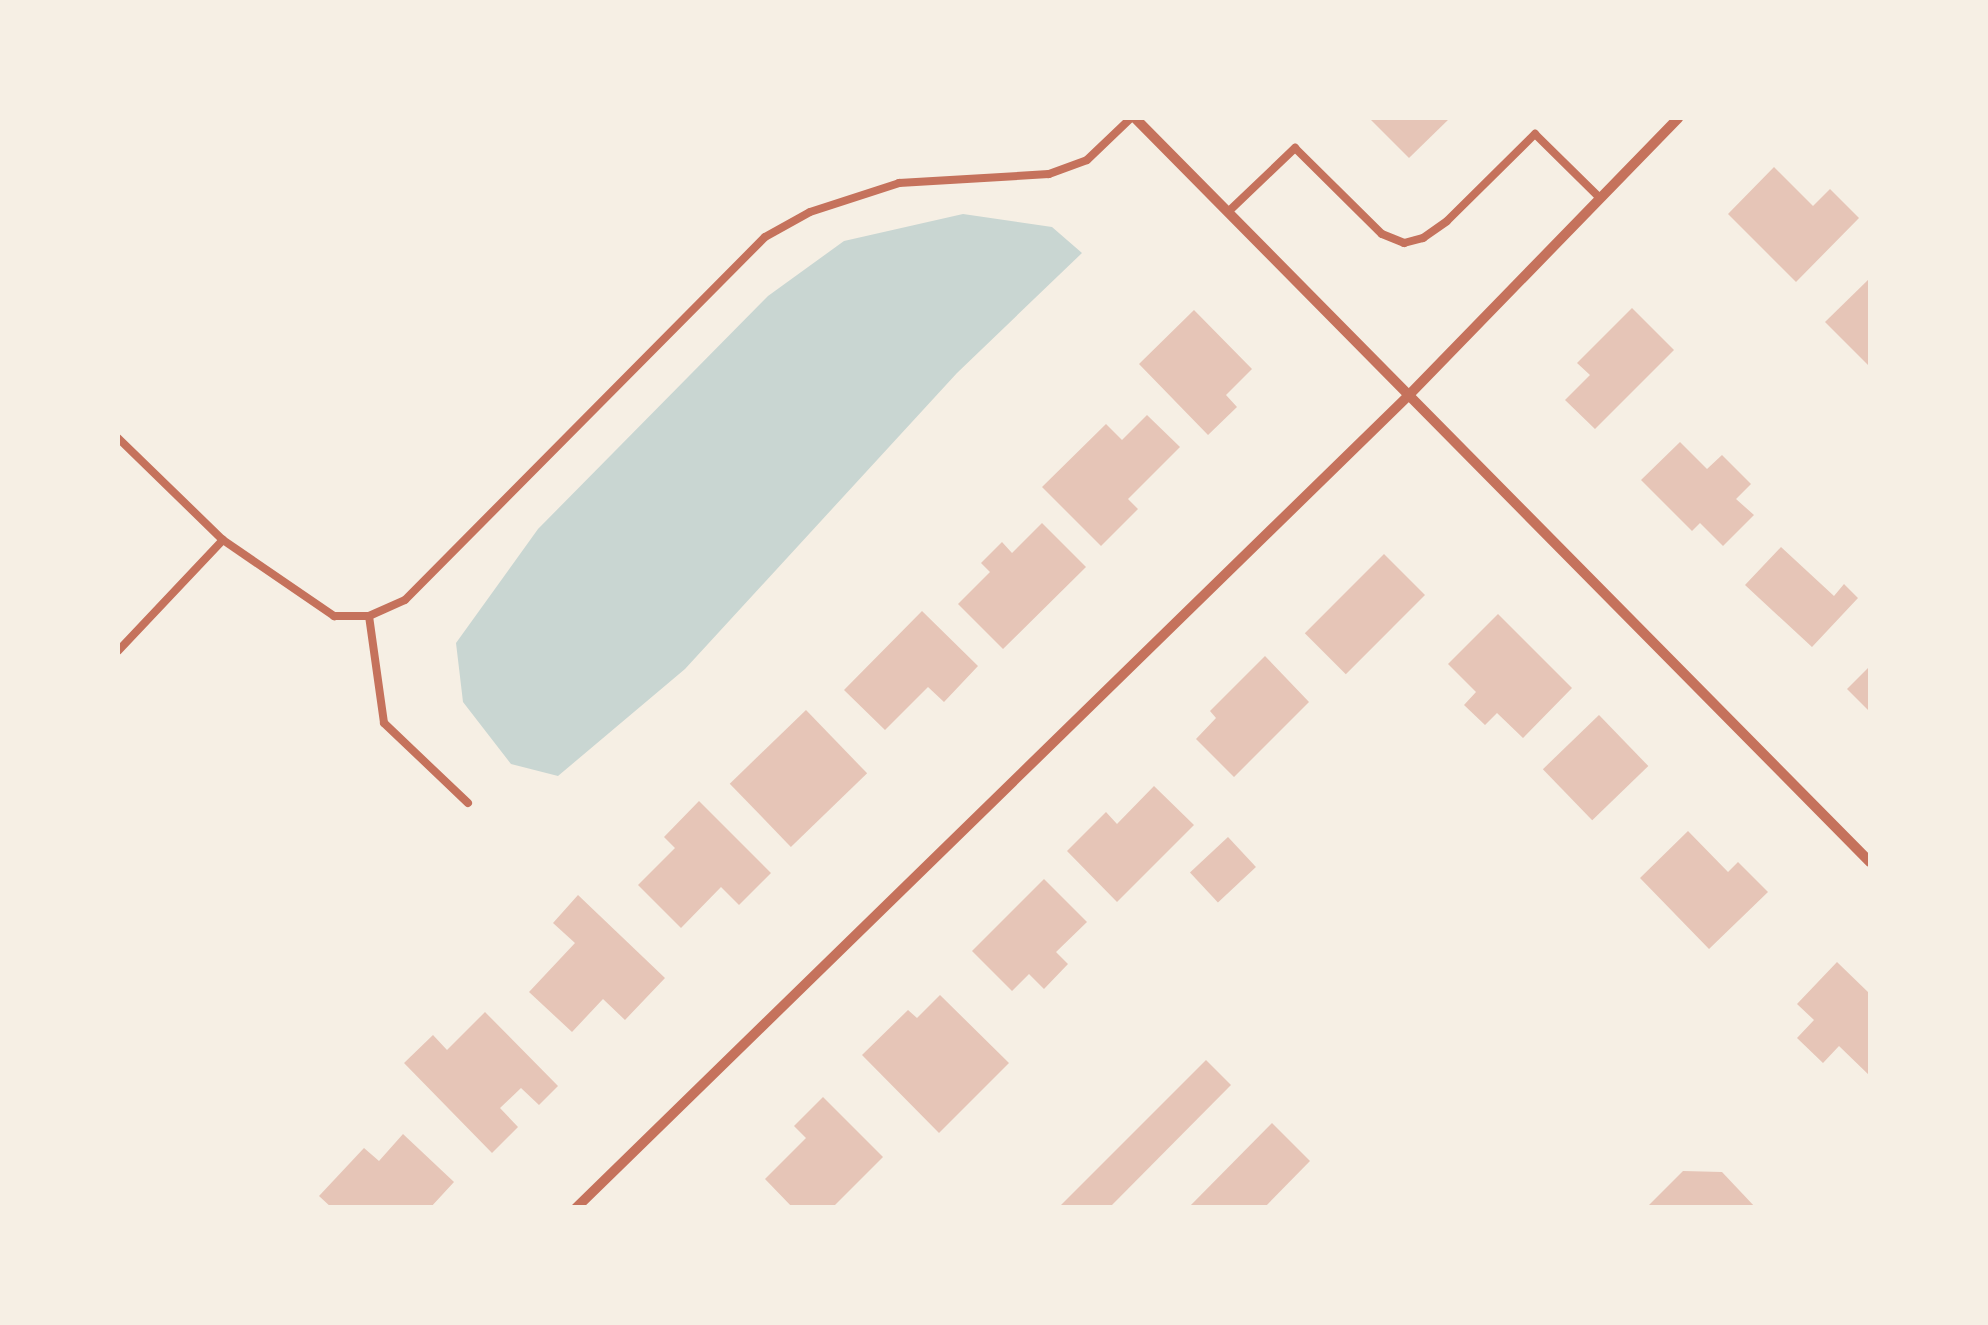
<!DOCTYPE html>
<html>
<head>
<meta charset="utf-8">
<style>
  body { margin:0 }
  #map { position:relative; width:1988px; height:1325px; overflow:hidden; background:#f6efe4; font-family:Arial,sans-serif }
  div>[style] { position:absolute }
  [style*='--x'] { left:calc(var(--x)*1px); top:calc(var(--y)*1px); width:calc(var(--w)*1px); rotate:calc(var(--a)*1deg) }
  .water>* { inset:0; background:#c9d6d2 }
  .building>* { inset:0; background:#e6c5b7; transform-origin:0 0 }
  .service>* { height:8px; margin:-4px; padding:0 4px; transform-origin:4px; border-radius:4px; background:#c5725c }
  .minor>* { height:10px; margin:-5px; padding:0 5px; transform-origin:5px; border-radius:5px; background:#c5725c }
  span { translate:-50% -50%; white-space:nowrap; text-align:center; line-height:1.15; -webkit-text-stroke:10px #f6efe4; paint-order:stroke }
  .frame { position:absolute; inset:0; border:120px solid #f6efe4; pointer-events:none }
</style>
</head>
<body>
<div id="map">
  <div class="water">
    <i style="clip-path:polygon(963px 214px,1052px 227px,1082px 253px,957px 373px,685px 669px,558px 776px,511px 764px,463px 702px,456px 643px,538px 529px,768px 296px,844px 241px)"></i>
  </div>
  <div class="building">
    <i style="clip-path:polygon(1369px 118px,1450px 118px,1409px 158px)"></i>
    <i style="clip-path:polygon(1774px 167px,1813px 206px,1830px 189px,1859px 218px,1796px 282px,1728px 214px)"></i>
    <i style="clip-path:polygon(1870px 278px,1870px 367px,1825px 322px)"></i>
    <i style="clip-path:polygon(1632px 308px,1674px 350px,1595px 429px,1565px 400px,1590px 375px,1577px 363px)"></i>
    <i style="clip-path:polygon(1194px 310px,1252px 369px,1226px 395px,1237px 407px,1208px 435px,1139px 364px)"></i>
    <i style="clip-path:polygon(1147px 415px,1180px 447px,1128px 499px,1138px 509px,1101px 546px,1042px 487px,1106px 424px,1122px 440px)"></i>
    <i style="clip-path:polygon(1680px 442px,1707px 469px,1722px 455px,1751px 484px,1736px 499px,1754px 515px,1723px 546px,1700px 523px,1692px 531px,1641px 480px)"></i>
    <i style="clip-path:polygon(1042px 523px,1086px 567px,1003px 649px,958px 604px,990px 572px,981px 563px,1002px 542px,1012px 553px)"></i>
    <i style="clip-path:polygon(1781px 547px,1834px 596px,1844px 584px,1858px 598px,1812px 647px,1745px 585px)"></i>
    <i style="left:1384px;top:554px;width:58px;height:112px;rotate:45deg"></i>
    <i style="clip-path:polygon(922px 611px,978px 666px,944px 702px,928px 687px,885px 730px,844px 690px)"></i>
    <i style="clip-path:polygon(1498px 614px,1572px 688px,1523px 738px,1497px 713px,1485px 725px,1464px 705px,1476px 692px,1448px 664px)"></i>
    <i style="clip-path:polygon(1265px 656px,1309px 702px,1234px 777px,1196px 739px,1216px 718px,1210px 711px)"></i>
    <i style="clip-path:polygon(1870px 666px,1870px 712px,1847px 689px)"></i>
    <i style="left:806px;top:710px;width:88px;height:106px;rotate:46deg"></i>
    <i style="left:1599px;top:715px;width:71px;height:78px;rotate:46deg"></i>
    <i style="clip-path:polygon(1154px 786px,1194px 825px,1117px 902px,1067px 851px,1106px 812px,1117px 824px)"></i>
    <i style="clip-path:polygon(699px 801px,771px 873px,739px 905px,721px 887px,681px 928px,638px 885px,675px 848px,664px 837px)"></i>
    <i style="clip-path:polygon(1688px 831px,1728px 872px,1738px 862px,1768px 892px,1709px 949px,1640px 878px)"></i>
    <i style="left:1228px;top:837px;width:41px;height:52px;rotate:47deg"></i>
    <i style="clip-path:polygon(1044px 879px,1087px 922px,1056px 952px,1068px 964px,1044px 989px,1029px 974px,1012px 991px,972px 951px)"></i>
    <i style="clip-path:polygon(578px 895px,665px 978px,625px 1020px,603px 999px,572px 1032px,529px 992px,575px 943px,553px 923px)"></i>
    <i style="clip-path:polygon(1837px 962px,1870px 994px,1870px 1076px,1839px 1046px,1823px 1063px,1797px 1038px,1814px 1020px,1797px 1004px)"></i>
    <i style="clip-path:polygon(940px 995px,1009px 1063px,939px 1133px,862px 1055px,908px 1010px,917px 1018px)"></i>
    <i style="clip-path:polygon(485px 1012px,558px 1086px,539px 1105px,521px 1088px,500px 1108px,518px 1127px,492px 1153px,404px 1063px,433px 1035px,447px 1050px)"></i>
    <i style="clip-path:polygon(1206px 1060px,1231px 1085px,1109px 1208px,1058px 1208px)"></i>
    <i style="clip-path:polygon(823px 1097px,883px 1157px,832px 1208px,793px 1208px,765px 1179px,806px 1138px,794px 1126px)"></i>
    <i style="clip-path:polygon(1272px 1123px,1310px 1161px,1264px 1208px,1188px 1208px)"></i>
    <i style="clip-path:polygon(403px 1134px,454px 1182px,430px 1208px,332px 1208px,319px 1196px,364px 1148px,379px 1161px)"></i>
    <i style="clip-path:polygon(1683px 1171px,1722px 1172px,1756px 1208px,1646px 1208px)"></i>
  </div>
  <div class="service">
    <i style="--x:1228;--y:212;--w:93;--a:-43.7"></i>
    <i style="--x:1295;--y:148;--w:122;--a:44.7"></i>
    <i style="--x:1382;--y:234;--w:24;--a:22"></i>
    <i style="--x:1404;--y:243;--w:20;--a:-15"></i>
    <i style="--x:1423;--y:238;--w:29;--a:-35"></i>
    <i style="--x:1447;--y:221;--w:124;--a:-44.7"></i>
    <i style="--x:1535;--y:134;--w:91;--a:44.6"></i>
    <i style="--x:118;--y:438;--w:146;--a:44.2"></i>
    <i style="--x:369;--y:616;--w:108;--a:82"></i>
    <i style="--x:384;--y:723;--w:116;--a:43.6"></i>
    <i style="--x:118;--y:651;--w:153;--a:-46.6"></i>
    <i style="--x:223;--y:540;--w:135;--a:34.4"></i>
    <i style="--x:334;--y:616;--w:35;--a:0"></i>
    <i style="--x:369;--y:616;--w:39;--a:-24"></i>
    <i style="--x:405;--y:600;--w:511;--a:-45.24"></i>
    <i style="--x:765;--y:237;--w:51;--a:-29.1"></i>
    <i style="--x:810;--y:212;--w:94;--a:-18"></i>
    <i style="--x:899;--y:183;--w:150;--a:-3.4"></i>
    <i style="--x:1049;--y:174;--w:40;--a:-20.2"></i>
    <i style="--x:1087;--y:160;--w:61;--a:-43.7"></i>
  </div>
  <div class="minor">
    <i style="--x:1135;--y:118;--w:1046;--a:45.35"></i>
    <i style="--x:576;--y:1208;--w:1164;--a:-44.3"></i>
    <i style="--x:1409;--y:395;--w:386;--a:-45.8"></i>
  </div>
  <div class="frame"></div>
</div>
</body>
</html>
